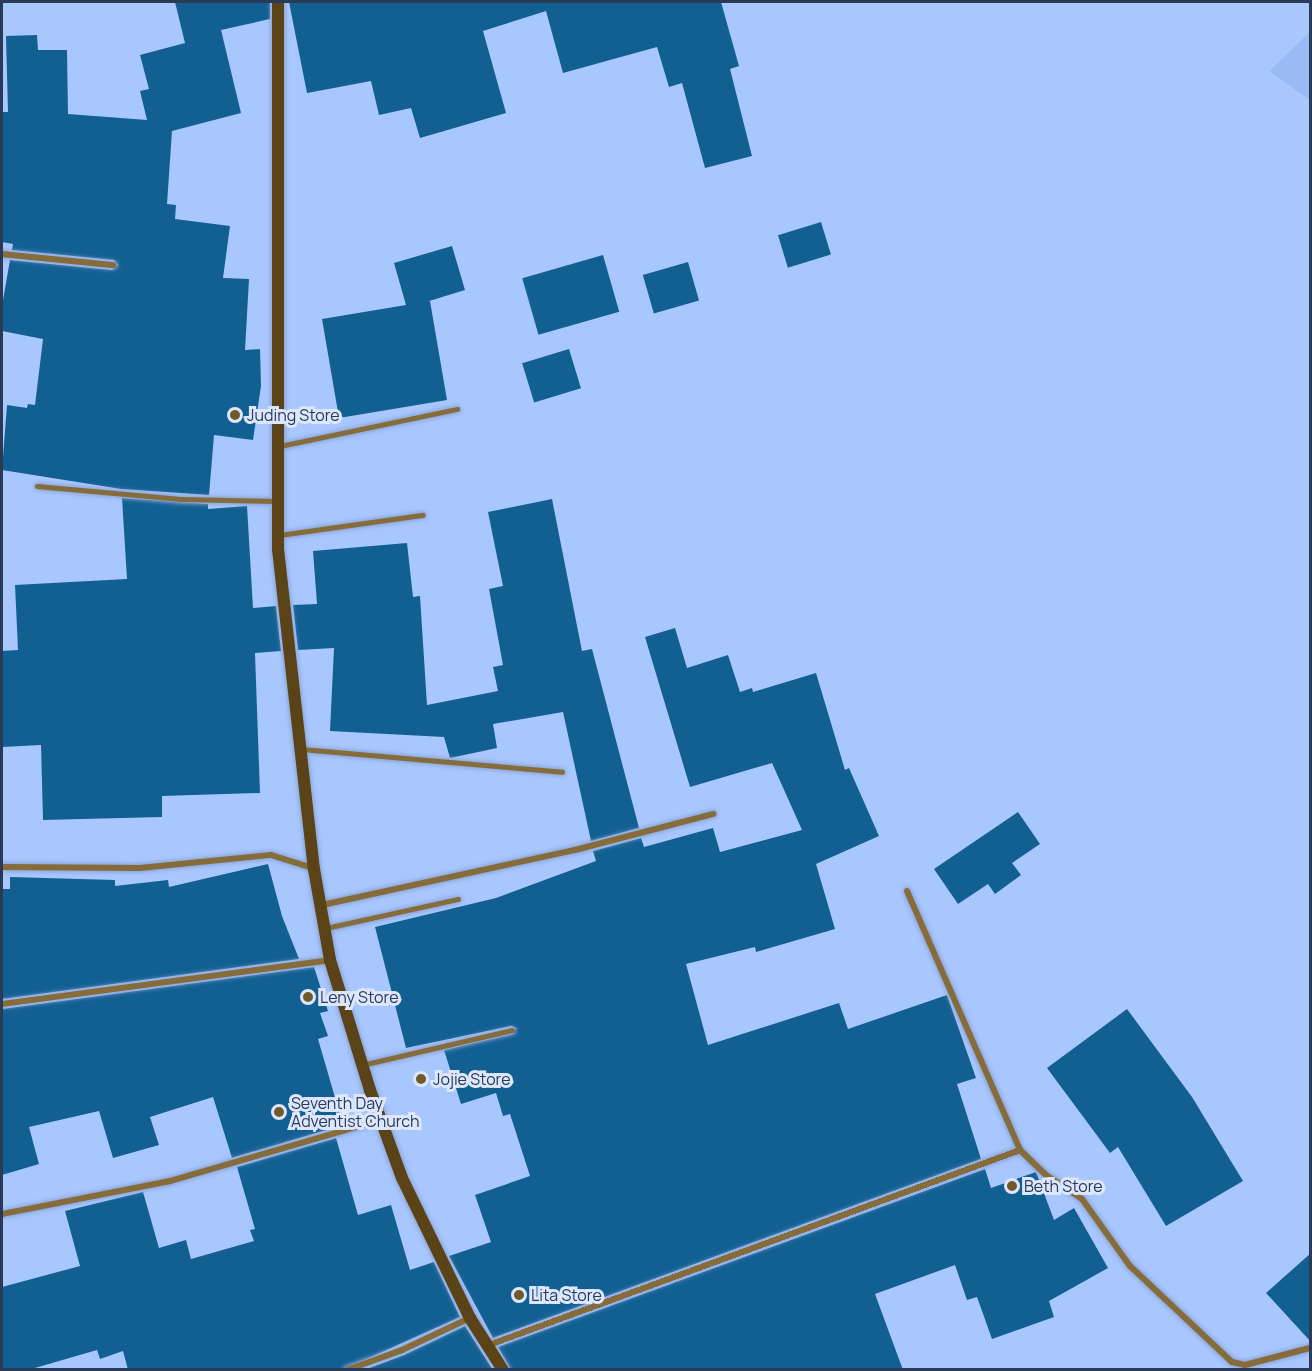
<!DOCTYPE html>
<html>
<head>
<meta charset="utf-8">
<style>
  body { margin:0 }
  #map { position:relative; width:1312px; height:1371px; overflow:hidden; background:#a9c7ff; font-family:Manrope,sans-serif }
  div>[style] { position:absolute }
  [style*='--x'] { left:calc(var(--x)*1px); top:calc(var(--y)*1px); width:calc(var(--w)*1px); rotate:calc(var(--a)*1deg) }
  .built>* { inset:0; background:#9abaf5 }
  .building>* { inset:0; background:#126092; transform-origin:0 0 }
  .roads { filter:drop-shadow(0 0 2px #8ba5d6) drop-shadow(0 0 2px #8ba5d6) }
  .lane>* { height:4.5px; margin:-2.25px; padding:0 2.25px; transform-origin:2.25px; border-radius:2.25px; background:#856c3a }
  .street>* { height:6px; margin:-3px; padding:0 3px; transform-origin:3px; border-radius:3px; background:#856c3a }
  .secondary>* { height:12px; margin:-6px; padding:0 6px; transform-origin:6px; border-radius:6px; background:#5a4417 }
  .dots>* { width:16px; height:16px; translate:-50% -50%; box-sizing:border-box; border:3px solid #dce7fd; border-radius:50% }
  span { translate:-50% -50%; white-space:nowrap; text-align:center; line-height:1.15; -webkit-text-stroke:6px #dce7fd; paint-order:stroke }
  .poi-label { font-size:16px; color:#2a3955 }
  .left { translate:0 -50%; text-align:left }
  .frame { position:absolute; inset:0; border:3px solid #2a3955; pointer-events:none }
</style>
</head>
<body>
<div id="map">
  <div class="built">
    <i style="clip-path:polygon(1310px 32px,1310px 100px,1269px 71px)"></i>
  </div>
  <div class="building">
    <i style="clip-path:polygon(175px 2px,270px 2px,270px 19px,221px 30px,241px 113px,172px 131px,167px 204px,176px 205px,175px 219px,230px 226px,223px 278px,249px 279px,245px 350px,260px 349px,261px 386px,253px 440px,214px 435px,209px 495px,121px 489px,2px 470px,7px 405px,27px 408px,28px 404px,35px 405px,43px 339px,2px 331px,2px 306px,10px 260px,112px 270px,118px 265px,114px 260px,12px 250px,13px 244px,2px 242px,2px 112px,8px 112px,6px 36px,37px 35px,38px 50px,67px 50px,68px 114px,147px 120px,140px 91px,149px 89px,140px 55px,185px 43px)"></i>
    <i style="clip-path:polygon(289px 2px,721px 2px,739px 66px,730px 69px,752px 156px,705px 168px,682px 83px,669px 87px,657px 47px,563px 73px,546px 11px,483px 31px,506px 113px,420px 138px,411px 108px,379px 115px,371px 81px,307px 93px)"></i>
    <i style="left:821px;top:222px;width:34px;height:45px;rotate:73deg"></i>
    <i style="clip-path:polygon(452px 246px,465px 290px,426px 302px,430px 301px,447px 400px,339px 418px,322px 319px,406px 305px,394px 263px)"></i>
    <i style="left:603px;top:255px;width:59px;height:84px;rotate:74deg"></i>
    <i style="left:688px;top:262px;width:40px;height:47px;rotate:74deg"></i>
    <i style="left:569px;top:349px;width:41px;height:49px;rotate:73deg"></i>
    <i style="clip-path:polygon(122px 498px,208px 504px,208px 509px,247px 506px,253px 608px,276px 606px,281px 651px,255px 653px,260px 793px,162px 796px,162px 817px,43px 820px,41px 745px,2px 747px,2px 651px,18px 650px,15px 585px,127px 579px)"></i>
    <i style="clip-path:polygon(552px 499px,582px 651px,592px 649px,639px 828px,591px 841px,563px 712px,493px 724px,497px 748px,450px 758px,444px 737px,330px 731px,334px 648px,298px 650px,293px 605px,317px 604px,313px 551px,407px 543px,413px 597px,420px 596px,427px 705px,498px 691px,493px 667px,503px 665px,489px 589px,503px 586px,488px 512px)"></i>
    <i style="clip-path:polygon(675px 628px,687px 668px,728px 655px,740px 692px,752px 688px,753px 692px,816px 673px,845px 770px,849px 768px,879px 836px,816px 864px,835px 929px,756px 952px,755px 947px,686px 964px,708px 1045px,839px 1003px,848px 1029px,947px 995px,976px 1078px,957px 1084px,981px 1159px,493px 1338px,449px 1256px,491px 1242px,475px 1195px,530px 1176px,510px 1114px,503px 1116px,496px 1093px,461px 1104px,444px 1050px,513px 1034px,516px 1028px,511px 1026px,406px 1048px,375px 927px,496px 898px,596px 861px,593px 851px,641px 838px,644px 847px,713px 828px,720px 852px,802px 830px,772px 763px,690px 787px,645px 637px)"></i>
    <i style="clip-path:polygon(1018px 812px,1040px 844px,1012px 863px,1021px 875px,995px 894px,988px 884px,958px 904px,934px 869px)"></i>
    <i style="clip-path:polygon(268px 864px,282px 916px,299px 959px,2px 999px,2px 889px,10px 889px,10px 877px,115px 880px,115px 886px,168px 880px,169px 887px)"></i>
    <i style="clip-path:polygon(314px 967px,328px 1011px,320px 1013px,328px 1036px,318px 1039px,343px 1125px,232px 1158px,213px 1097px,150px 1117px,159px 1145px,113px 1158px,99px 1111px,29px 1127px,39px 1164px,2px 1175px,2px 1009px)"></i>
    <i style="clip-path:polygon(1127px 1009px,1192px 1097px,1243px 1181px,1166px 1226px,1118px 1147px,1110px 1153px,1047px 1068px)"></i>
    <i style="clip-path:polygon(336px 1138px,358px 1215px,391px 1205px,410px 1270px,434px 1262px,460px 1317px,342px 1370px,128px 1370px,123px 1351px,100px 1359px,97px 1350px,28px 1370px,2px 1370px,2px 1287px,80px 1266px,65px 1211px,143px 1192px,159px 1248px,186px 1240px,191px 1259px,254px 1241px,250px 1230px,255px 1229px,237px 1167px)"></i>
    <i style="clip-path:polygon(985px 1169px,991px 1188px,1036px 1172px,1054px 1220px,1074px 1208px,1108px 1268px,1049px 1301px,1054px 1317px,992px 1339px,977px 1297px,967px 1300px,955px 1265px,875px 1294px,903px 1370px,511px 1370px,498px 1347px)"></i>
    <i style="clip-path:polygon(1311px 1253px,1311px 1342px,1266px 1293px)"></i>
    <i style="clip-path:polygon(465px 1326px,493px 1370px,364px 1370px,404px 1355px)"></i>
  </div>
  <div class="roads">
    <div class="lane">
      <i style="--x:280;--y:446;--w:181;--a:-11.8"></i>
      <i style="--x:37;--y:486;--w:144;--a:5.2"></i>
      <i style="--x:180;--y:499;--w:96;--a:1.2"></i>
      <i style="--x:280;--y:535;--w:144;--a:-8"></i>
      <i style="--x:301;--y:749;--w:262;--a:5"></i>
      <i style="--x:326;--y:928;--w:135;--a:-12.4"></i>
      <i style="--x:362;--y:1065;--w:154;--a:-13.1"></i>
    </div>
    <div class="street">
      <i style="--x:2;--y:254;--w:112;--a:5.7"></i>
      <i style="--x:2;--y:867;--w:138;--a:0.4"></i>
      <i style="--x:140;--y:868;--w:132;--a:-5.7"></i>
      <i style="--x:271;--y:855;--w:44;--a:17.2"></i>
      <i style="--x:907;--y:891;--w:283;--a:66.4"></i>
      <i style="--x:1020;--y:1150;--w:36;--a:44"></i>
      <i style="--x:1046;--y:1175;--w:43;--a:33.7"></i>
      <i style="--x:1082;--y:1199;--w:82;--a:54.4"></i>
      <i style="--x:1130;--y:1266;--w:140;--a:43.3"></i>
      <i style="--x:1232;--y:1362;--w:13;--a:13"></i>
      <i style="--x:1245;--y:1365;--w:67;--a:-14.7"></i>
      <i style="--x:322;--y:905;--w:259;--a:-12.3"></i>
      <i style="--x:575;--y:850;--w:143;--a:-14.6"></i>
      <i style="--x:2;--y:1004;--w:331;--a:-7.6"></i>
      <i style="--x:2;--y:1214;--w:171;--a:-11.1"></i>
      <i style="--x:170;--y:1181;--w:219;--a:-16.2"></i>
      <i style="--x:489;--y:1345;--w:566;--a:-20.16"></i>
      <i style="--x:347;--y:1370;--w:59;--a:-20"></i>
      <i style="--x:402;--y:1350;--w:75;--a:-25.2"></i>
    </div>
    <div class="secondary">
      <i style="--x:278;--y:2;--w:547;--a:90"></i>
      <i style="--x:278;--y:549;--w:322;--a:83.6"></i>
      <i style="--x:314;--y:869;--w:92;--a:80"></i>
      <i style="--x:330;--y:960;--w:136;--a:72.9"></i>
      <i style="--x:370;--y:1090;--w:94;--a:70"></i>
      <i style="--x:402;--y:1178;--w:156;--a:64.1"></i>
      <i style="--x:470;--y:1318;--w:62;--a:57.6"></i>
    </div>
  </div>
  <div class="dots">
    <i style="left:235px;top:415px;background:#715a2a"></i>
    <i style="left:308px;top:997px;background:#715a2a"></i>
    <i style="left:421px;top:1079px;background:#715a2a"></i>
    <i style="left:279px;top:1112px;background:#715a2a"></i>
    <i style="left:1012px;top:1186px;background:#715a2a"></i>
    <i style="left:519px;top:1295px;background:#715a2a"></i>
  </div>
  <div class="poi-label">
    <span class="left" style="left:247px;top:415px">Juding Store</span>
    <span class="left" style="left:320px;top:997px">Leny Store</span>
    <span class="left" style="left:433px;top:1079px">Jojie Store</span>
    <span class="left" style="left:291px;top:1112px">Seventh Day<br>Adventist Church</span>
    <span class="left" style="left:1024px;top:1186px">Beth Store</span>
    <span class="left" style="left:531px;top:1295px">Lita Store</span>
  </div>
  <div class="frame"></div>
</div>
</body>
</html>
